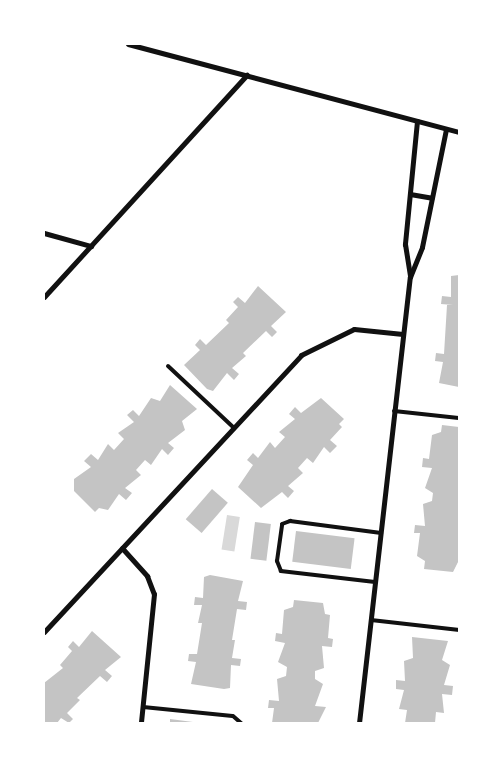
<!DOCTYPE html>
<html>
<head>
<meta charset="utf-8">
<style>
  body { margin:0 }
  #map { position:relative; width:503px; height:767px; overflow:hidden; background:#fff; font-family:Commissioner,sans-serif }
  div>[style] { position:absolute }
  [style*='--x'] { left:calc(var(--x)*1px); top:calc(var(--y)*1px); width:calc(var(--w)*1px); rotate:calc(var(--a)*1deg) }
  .water>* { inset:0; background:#d9d9d9; transform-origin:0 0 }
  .building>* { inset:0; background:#c4c4c4; transform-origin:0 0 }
  .service>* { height:4px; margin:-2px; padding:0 2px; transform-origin:2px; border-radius:2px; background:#111 }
  .minor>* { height:5px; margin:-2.5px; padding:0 2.5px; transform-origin:2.5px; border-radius:2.5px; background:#111 }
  span { translate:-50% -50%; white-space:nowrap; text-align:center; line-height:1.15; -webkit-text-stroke:4px #fff; paint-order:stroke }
  .frame { position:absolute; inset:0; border:45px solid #fff; pointer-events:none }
</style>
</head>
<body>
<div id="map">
  <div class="water">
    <i style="left:227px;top:515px;width:13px;height:35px;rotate:9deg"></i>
  </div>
  <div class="building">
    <i style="clip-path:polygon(459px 275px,459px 387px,439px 383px,443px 362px,435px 361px,436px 353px,444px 354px,447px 305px,453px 305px,441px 304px,442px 296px,451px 297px,451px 276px)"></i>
    <i style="clip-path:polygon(258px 286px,286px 312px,271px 326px,277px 332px,272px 337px,266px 331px,243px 353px,246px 356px,232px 368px,239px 374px,234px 380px,227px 373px,213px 391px,207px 389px,184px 365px,200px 350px,195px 345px,200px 339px,206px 345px,229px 323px,226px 320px,238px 307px,233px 302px,238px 297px,245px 303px)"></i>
    <i style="clip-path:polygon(170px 385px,197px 409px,182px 421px,185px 430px,168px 443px,174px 448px,168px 455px,162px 449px,151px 465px,145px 460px,136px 470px,141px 475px,125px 488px,132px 493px,126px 500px,119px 494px,108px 510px,99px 508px,95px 512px,74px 491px,74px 479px,91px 467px,84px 461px,91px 454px,98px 460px,108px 444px,114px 450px,124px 439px,118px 433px,134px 422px,127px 415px,133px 410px,139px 416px,151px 398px,160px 401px)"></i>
    <i style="clip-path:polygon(321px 398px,344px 419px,339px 424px,342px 427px,330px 440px,337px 446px,330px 453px,324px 447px,313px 463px,307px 458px,298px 468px,303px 473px,288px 486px,294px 491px,288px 498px,282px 492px,261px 508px,238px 487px,253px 465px,247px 460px,253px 453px,258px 458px,270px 442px,275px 448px,285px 437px,279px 432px,295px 419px,289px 414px,295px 407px,301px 413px)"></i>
    <i style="clip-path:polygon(442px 425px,459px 427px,459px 560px,453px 572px,424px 569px,425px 561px,417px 556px,420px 533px,414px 533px,415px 525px,425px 526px,423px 504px,432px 501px,433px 493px,425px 488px,432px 468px,422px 467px,423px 458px,429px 459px,432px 435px,441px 432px)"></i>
    <i style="left:212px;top:489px;width:21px;height:40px;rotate:41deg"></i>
    <i style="left:255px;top:522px;width:16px;height:37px;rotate:7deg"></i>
    <i style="left:296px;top:531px;width:59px;height:31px;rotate:7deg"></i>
    <i style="clip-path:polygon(210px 575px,243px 581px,238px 601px,247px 602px,246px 610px,237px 609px,232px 640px,235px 640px,232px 658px,241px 659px,240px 666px,231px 665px,230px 688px,224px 689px,191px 684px,196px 662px,188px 661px,189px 654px,197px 654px,202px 623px,198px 623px,202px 605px,194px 605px,195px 597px,203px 598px,204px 577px)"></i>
    <i style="clip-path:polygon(294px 600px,323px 603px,325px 614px,330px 615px,328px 638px,333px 639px,332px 647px,322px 646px,324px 668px,315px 671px,315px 679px,323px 684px,315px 706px,326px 707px,318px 723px,272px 723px,274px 708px,268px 708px,269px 700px,279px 701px,277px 679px,286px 676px,287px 667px,278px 662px,285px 643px,275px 641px,276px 633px,282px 634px,284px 610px,293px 607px)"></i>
    <i style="clip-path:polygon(92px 631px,121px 657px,105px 670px,112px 676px,107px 682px,100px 676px,77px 698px,80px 700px,67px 713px,73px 719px,69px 723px,61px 718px,57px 723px,44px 723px,44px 683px,63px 668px,60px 665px,72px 651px,68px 647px,73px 641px,79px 647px)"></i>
    <i style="clip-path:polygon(412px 637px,448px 641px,442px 660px,450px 665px,444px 685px,453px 686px,452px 695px,442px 694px,444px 713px,436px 712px,435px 723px,405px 723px,407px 710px,399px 709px,404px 690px,396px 689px,396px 680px,405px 681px,404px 661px,413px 658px)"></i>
    <i style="clip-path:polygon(170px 719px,193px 722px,193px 723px,170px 723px)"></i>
  </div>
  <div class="service">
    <i style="--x:168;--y:366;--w:91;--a:43.2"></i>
    <i style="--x:394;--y:411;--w:65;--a:6.1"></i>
    <i style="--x:375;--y:582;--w:95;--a:-173.3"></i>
    <i style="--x:281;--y:571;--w:11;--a:-112"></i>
    <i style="--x:277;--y:561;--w:37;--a:-82"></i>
    <i style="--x:282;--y:524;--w:9;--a:-21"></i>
    <i style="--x:290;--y:521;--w:92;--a:7.5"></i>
    <i style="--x:371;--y:620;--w:89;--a:6.5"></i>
    <i style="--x:143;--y:707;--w:90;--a:5.7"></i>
    <i style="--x:233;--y:716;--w:11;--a:41"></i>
  </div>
  <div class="minor">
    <i style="--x:128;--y:44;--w:342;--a:14.9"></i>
    <i style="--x:417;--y:121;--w:124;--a:95.6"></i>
    <i style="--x:405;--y:244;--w:33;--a:81"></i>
    <i style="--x:410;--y:277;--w:32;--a:-68"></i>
    <i style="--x:422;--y:247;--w:120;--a:-78.5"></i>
    <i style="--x:410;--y:194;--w:22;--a:10"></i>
    <i style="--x:44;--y:233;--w:49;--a:15.5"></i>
    <i style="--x:44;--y:297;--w:301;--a:-47.6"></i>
    <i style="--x:122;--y:548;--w:38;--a:48"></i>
    <i style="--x:147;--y:576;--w:19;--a:69"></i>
    <i style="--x:154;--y:594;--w:130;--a:95.8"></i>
    <i style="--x:44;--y:632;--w:378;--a:-47.1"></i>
    <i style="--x:301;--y:355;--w:59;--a:-26.1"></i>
    <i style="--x:354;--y:329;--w:49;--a:5.8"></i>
    <i style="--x:359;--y:723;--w:449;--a:-83.5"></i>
  </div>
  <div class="frame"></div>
</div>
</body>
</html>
